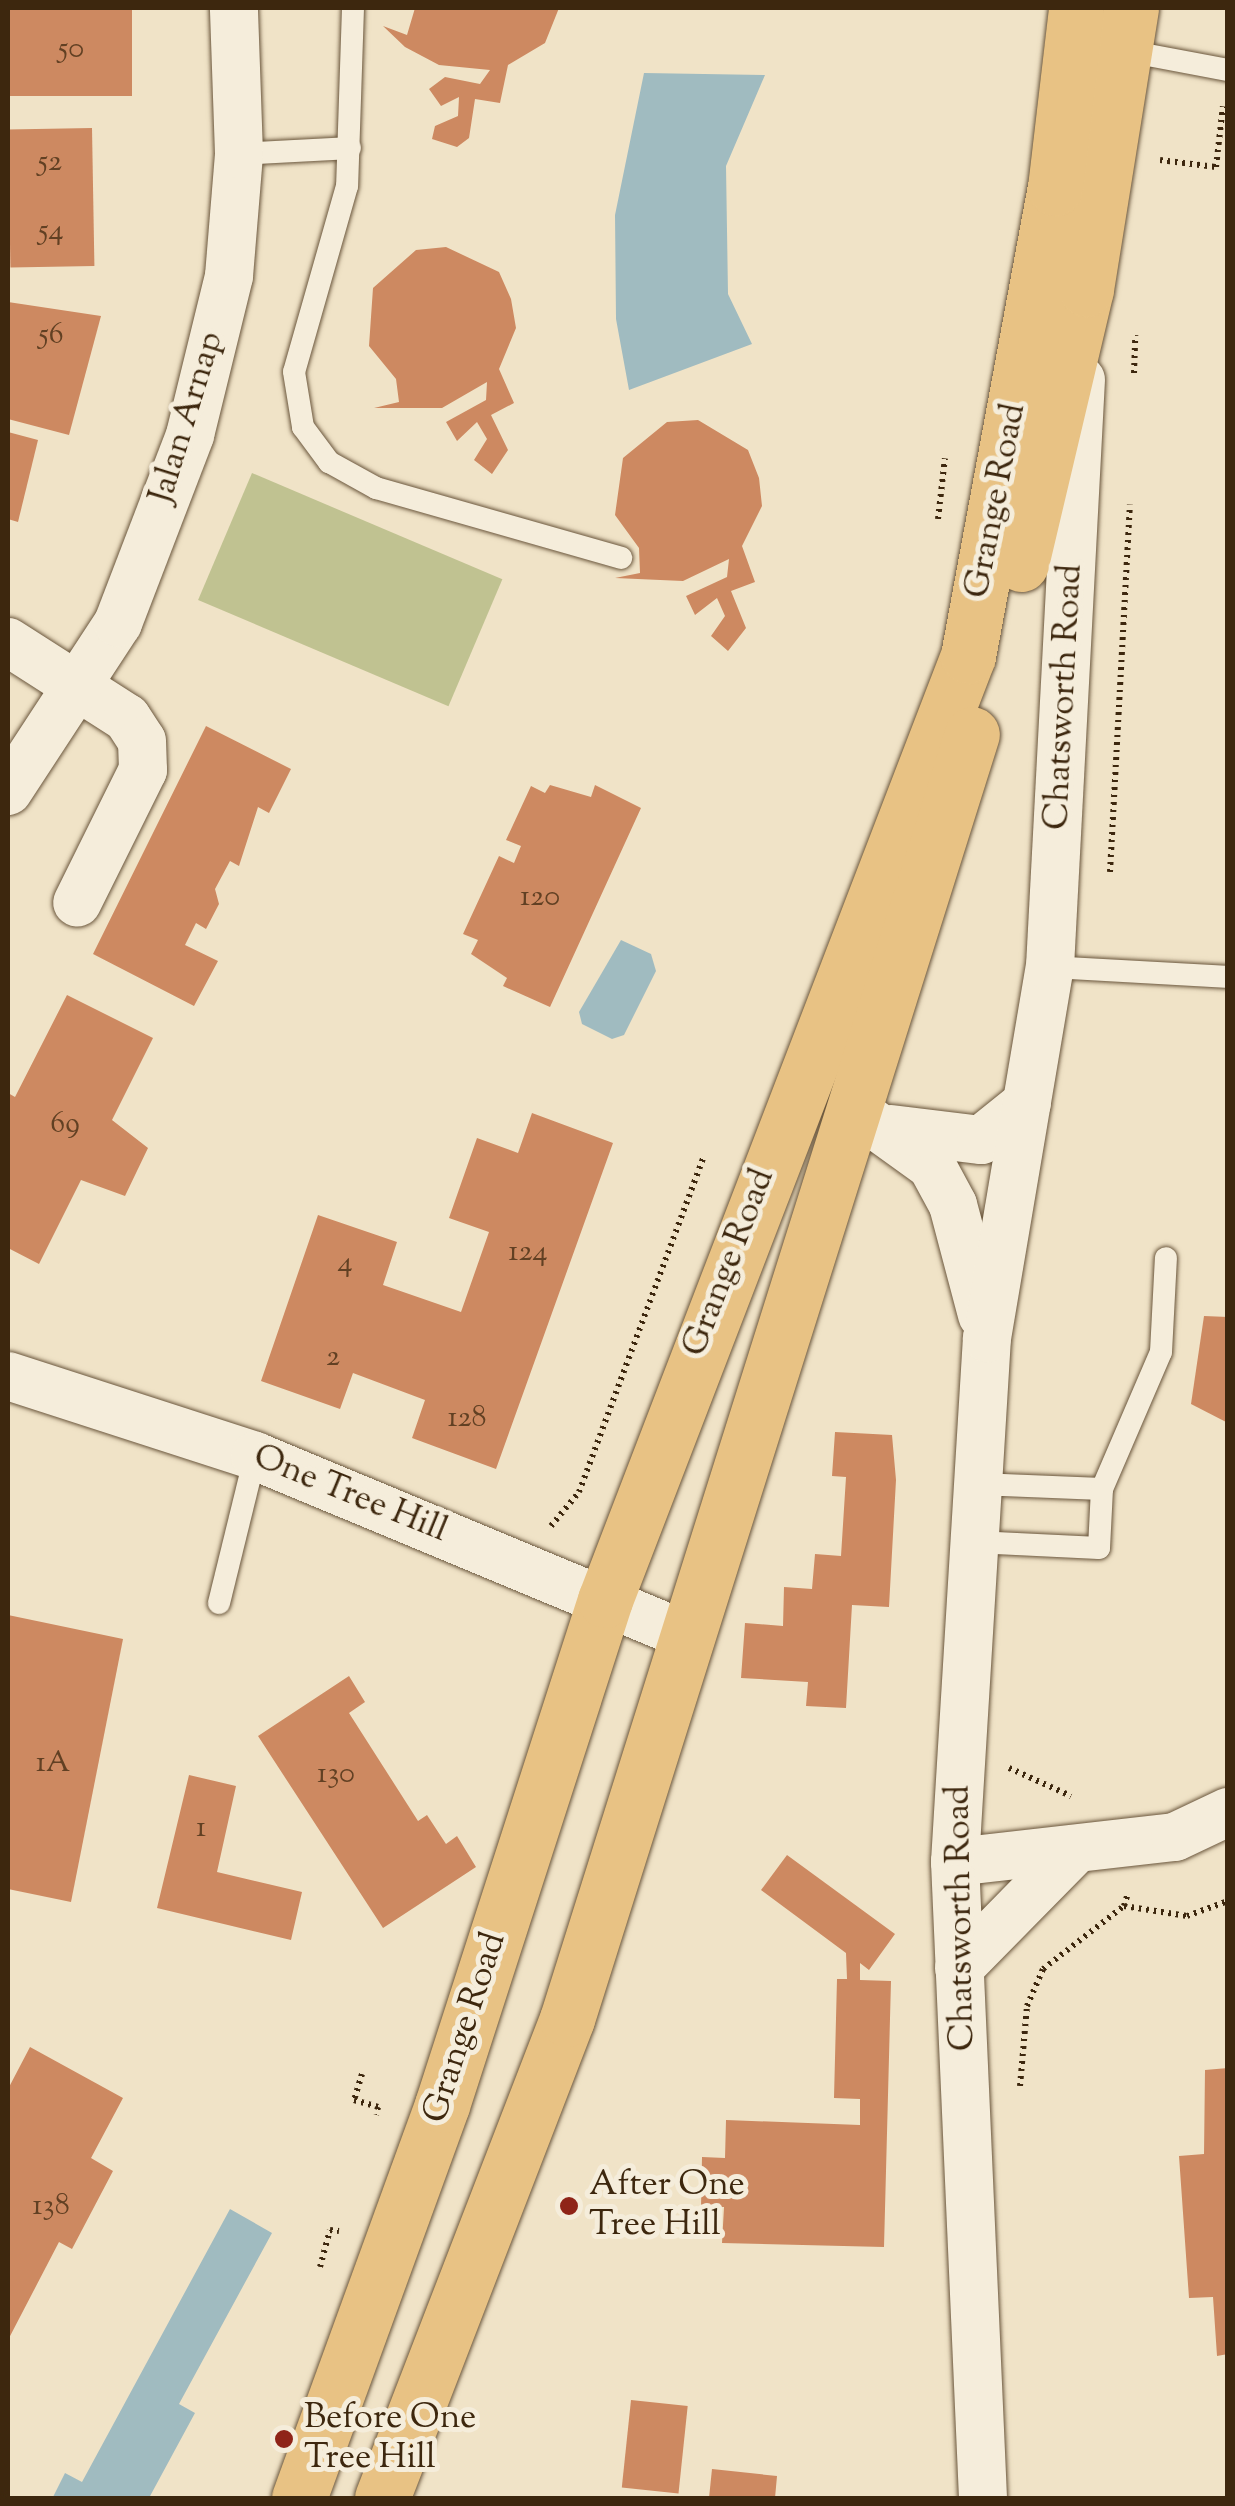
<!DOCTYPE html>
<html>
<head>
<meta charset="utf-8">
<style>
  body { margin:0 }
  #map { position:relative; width:1235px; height:2506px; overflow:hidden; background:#f0e3c7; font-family:"Sorts Mill Goudy",serif }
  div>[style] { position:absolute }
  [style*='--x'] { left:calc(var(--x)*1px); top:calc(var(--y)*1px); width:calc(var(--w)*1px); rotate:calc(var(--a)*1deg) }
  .green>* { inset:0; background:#c0c291; transform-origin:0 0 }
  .water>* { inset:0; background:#a0bbc0 }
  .building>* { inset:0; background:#cd8961; transform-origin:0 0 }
  .path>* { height:6px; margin-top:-3px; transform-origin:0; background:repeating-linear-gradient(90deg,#3d270e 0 2.5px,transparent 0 7.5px) }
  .roads { filter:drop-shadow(0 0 2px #6a563c) drop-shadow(0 0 2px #6a563c) }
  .lane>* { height:22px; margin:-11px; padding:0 11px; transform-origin:11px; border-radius:11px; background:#f5eddb }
  .street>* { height:48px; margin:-24px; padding:0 24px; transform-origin:24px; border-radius:24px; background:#f5eddb }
  .primary>* { height:55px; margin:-27.5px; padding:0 27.5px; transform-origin:27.5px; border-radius:27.5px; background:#e8c284 }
  .dots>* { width:28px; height:28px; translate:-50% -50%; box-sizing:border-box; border:5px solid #f5eddb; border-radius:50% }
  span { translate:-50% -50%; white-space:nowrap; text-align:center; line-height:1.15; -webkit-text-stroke:10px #f5eddb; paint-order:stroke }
  .number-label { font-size:30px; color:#614023 }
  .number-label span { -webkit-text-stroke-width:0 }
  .street-label { font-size:35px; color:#3d270e }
  .poi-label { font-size:35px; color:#3d270e }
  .left { translate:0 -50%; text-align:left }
  .frame { position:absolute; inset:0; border:10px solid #3d270e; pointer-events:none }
</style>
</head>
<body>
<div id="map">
  <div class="green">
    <i style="left:252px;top:473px;width:272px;height:138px;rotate:23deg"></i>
  </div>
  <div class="water">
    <i style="clip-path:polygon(644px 73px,765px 75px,726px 166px,728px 294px,752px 344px,629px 390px,616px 319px,615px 215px)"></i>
    <i style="clip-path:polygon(621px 940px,651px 954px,656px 971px,624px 1035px,612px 1039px,582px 1024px,579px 1012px)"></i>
    <i style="clip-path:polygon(230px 2209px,272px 2233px,179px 2404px,195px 2413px,149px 2498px,53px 2497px,65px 2473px,82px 2482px)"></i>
  </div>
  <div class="building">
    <i style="left:8px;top:8px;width:124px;height:88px"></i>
    <i style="clip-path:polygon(415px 8px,559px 8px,545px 43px,508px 65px,500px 103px,475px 99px,469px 138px,457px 147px,432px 139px,435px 126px,458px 116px,459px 97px,441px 106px,429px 89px,445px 77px,480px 84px,490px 70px,439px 65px,405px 47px,383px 26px,407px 35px)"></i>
    <i style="left:92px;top:128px;width:138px;height:84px;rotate:89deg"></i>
    <i style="clip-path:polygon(446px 247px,499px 272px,511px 299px,516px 328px,499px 369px,514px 403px,491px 415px,508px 450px,492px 474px,474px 460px,487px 439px,477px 422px,457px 441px,446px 422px,486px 400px,487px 382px,442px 408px,374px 408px,399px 402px,396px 379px,369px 346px,373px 288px,416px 250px)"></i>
    <i style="clip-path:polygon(8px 302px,101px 316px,69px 435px,8px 419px)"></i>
    <i style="clip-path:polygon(698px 420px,748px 450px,759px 478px,762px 506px,742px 546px,755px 582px,731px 591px,746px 628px,728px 651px,711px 636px,725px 616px,717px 598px,695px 615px,686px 596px,727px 577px,729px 559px,683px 581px,615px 578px,640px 573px,639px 548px,615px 515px,623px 458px,667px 422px)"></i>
    <i style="clip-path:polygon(8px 432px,38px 440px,18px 522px,8px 519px)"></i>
    <i style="clip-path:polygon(206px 726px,291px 769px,269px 813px,258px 807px,239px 866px,230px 861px,215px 889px,219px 904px,206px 929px,196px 923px,185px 945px,218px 961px,194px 1006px,93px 954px)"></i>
    <i style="clip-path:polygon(550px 785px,591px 797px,595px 785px,641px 808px,550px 1007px,503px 986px,507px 978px,471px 954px,478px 940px,463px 934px,499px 856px,514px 863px,521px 846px,506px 840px,531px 786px,545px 793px)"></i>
    <i style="clip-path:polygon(67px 995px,153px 1038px,112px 1120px,148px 1148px,125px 1196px,81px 1180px,39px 1264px,8px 1248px,8px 1093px,15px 1097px)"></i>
    <i style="clip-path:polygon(532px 1113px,613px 1143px,496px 1469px,412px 1438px,425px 1400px,353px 1373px,340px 1409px,261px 1381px,318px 1215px,397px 1242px,383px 1285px,461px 1312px,489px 1232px,449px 1218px,477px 1138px,518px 1153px)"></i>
    <i style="clip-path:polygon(1204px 1316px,1228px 1317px,1228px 1423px,1191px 1404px)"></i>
    <i style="clip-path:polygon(835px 1432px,892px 1435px,896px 1480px,889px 1607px,852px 1605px,846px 1708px,806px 1706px,808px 1682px,741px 1678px,745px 1623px,783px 1626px,784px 1587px,812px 1589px,815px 1554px,841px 1556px,846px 1477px,832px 1476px)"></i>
    <i style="clip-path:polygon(8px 1615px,123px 1639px,71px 1902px,8px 1889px)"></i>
    <i style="clip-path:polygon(349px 1676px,365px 1702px,349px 1713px,418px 1821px,427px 1815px,446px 1844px,457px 1836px,476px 1867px,383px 1928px,258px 1736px)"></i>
    <i style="clip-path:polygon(189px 1775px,236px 1786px,217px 1872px,302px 1892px,291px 1940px,157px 1908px)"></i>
    <i style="clip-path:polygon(787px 1855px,895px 1934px,869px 1970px,860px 1963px,860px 1980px,891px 1981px,884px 2247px,722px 2243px,724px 2207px,701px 2207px,702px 2157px,725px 2158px,726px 2120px,860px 2125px,860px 2099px,834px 2098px,837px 1979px,847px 1979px,846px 1953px,761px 1890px)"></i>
    <i style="clip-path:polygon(30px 2047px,123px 2098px,91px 2158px,113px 2171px,72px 2249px,59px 2242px,8px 2340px,8px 2089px)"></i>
    <i style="clip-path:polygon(1228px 2068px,1228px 2354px,1217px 2356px,1213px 2297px,1189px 2298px,1179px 2156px,1204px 2154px,1205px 2070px)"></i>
    <i style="left:631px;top:2400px;width:57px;height:88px;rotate:6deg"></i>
    <i style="clip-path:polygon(712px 2469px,777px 2476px,775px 2498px,709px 2498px)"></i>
  </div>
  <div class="path">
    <i style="--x:1160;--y:160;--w:56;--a:7.1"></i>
    <i style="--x:1216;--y:167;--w:61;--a:-83.5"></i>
    <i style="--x:1134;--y:373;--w:38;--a:-88"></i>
    <i style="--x:938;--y:519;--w:61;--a:-83.5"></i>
    <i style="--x:1110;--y:872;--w:368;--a:-86.9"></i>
    <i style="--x:551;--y:1526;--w:44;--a:-50.5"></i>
    <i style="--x:579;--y:1492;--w:359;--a:-69.6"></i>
    <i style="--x:1009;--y:1768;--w:68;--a:24.3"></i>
    <i style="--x:1124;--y:1906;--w:64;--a:9"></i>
    <i style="--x:1187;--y:1916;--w:44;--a:-20.1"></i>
    <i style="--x:362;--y:2074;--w:27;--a:107"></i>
    <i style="--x:354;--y:2100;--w:25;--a:16"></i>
    <i style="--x:378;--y:2107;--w:8;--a:104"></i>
    <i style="--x:1020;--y:2086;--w:80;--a:-85"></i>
    <i style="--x:1027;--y:2006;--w:40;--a:-66.6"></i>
    <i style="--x:1043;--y:1969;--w:103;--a:-37.9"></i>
    <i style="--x:1124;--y:1906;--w:14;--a:-73"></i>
    <i style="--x:320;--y:2267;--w:38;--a:-75"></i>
    <i style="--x:330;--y:2230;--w:9;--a:6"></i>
  </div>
  <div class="roads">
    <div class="lane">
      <i style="--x:353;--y:8;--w:178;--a:91.9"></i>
      <i style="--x:347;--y:186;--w:193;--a:105.9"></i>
      <i style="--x:294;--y:372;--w:56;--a:80.7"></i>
      <i style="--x:303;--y:427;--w:44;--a:53.4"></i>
      <i style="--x:329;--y:462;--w:54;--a:29"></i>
      <i style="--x:376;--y:488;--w:255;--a:15.9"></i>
      <i style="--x:1127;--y:51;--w:103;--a:10.7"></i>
      <i style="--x:239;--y:154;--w:111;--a:-3.1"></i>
      <i style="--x:1050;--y:967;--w:178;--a:3.2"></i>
      <i style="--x:978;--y:1484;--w:124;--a:2.3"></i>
      <i style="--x:975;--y:1542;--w:124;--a:2.8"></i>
      <i style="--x:1099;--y:1548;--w:59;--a:-87.1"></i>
      <i style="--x:1102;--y:1489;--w:149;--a:-66.7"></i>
      <i style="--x:1161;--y:1352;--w:94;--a:-87"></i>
      <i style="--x:219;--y:1603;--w:151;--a:-76.2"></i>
    </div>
    <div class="street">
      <i style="--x:8;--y:642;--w:141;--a:32.6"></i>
      <i style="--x:127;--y:718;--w:27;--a:57"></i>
      <i style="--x:142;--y:741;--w:29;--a:88"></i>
      <i style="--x:143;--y:770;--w:148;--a:116.4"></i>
      <i style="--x:8;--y:791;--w:201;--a:-56.8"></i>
      <i style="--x:118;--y:623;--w:201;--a:-69"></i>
      <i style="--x:190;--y:435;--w:164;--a:-76.2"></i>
      <i style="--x:229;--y:276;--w:122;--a:-85.3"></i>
      <i style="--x:239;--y:154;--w:146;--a:-92"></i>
      <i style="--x:860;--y:1114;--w:89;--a:35.8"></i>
      <i style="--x:932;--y:1166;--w:44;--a:61.7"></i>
      <i style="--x:953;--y:1205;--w:114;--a:75.2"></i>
      <i style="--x:891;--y:1129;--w:91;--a:7"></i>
      <i style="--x:981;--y:1140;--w:59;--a:-38.8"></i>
      <i style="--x:8;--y:1376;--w:260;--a:17.9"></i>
      <i style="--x:255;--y:1456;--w:465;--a:22.6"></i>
      <i style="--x:955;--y:1862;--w:221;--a:-6.5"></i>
      <i style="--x:1175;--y:1837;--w:59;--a:-25.3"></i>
      <i style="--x:959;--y:1968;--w:167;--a:-45.5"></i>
      <i style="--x:983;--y:2498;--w:637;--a:-92.52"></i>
      <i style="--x:955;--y:1862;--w:525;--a:-86.51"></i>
      <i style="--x:987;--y:1338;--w:376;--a:-80.4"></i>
      <i style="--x:1050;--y:967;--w:588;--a:-86.98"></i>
    </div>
    <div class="primary">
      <i style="--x:1021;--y:564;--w:283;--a:-76.7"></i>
      <i style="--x:1086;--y:289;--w:285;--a:-80.9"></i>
      <i style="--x:299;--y:2498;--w:418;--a:-70"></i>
      <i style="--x:442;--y:2105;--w:531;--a:-72.11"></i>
      <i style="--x:605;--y:1600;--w:1011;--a:-68.97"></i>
      <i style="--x:968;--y:656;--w:476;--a:-79.5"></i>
      <i style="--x:1055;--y:188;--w:181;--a:-83.3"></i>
      <i style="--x:382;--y:2498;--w:513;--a:-68.88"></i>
      <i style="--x:567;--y:2019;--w:1347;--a:-72.51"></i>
    </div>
  </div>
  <div class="dots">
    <i style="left:569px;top:2206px;background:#8f2418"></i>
    <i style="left:284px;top:2439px;background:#8f2418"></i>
  </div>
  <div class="number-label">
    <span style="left:71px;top:50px">50</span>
    <span style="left:50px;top:163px">52</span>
    <span style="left:51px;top:232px">54</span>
    <span style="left:51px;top:336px">56</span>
    <span style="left:540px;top:898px">120</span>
    <span style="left:65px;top:1125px">69</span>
    <span style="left:528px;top:1253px">124</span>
    <span style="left:345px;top:1264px">4</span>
    <span style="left:333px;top:1358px">2</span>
    <span style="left:467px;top:1419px">128</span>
    <span style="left:53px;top:1764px">1A</span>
    <span style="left:336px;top:1775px">130</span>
    <span style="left:201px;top:1829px">1</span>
    <span style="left:51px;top:2207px">138</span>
  </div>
  <div class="street-label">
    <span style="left:188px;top:418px;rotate:-73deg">Jalan Arnap</span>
    <span style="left:997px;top:501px;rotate:-79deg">Grange Road</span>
    <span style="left:1065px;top:697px;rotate:-87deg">Chatsworth Road</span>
    <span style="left:730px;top:1263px;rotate:-69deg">Grange Road</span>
    <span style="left:350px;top:1495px;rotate:22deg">One Tree Hill</span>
    <span style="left:962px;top:1918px;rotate:-91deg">Chatsworth Road</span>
    <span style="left:466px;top:2028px;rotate:-72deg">Grange Road</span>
  </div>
  <div class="poi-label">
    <span class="left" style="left:589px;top:2206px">After One<br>Tree Hill</span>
    <span class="left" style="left:304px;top:2439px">Before One<br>Tree Hill</span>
  </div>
  <div class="frame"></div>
</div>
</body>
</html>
